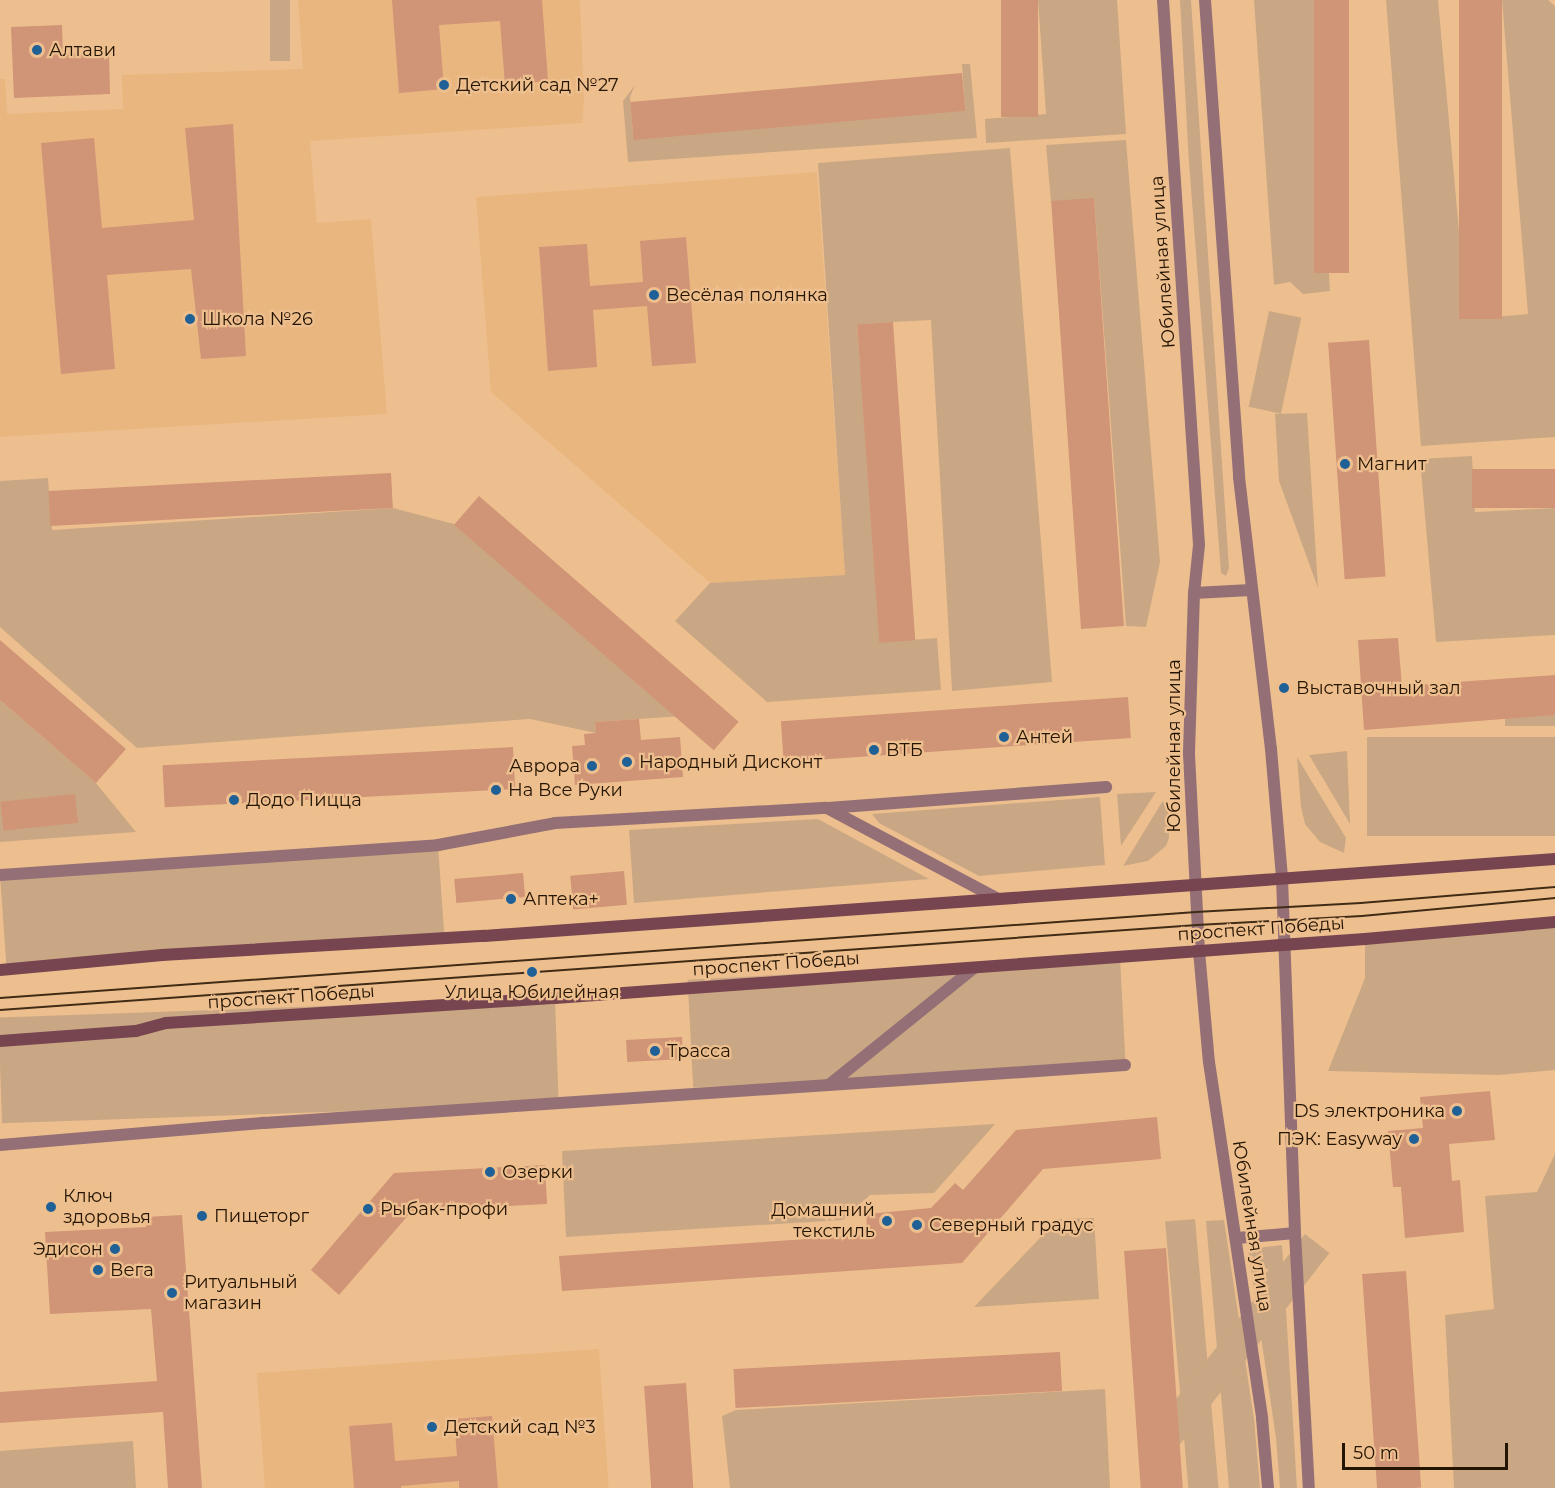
<!DOCTYPE html>
<html>
<head>
<meta charset="utf-8">
<style>
  body { margin:0 }
  #map { position:relative; width:1555px; height:1488px; overflow:hidden; background:#eebf8e; font-family:Montserrat,sans-serif }
  div>[style] { position:absolute }
  [style*='--x'] { left:calc(var(--x)*1px); top:calc(var(--y)*1px); width:calc(var(--w)*1px); rotate:calc(var(--a)*1deg) }
  .built>* { inset:0; background:#eab67f; transform-origin:0 0 }
  .green>* { inset:0; background:#caa784; transform-origin:0 0 }
  .building>* { inset:0; background:#d09476; transform-origin:0 0 }
  .minor>* { height:12px; margin:-6px; padding:0 6px; transform-origin:6px; border-radius:6px; background:#947076 }
  .tertiary>* { height:12px; margin:-6px; padding:0 6px; transform-origin:6px; border-radius:6px; background:#947076 }
  .secondary>* { height:12px; margin:-6px; padding:0 6px; transform-origin:6px; border-radius:6px; background:#77454f }
  .tram>* { height:1.5px; margin:-0.75px; padding:0 0.75px; transform-origin:0.75px; border-radius:0.75px; background:#402c16 }
  .dots>* { width:16px; height:16px; translate:-50% -50%; box-sizing:border-box; border:3px solid #eebf8e; border-radius:50% }
  span { translate:-50% -50%; white-space:nowrap; text-align:center; line-height:1.15; -webkit-text-stroke:4.5px #eebf8e; paint-order:stroke }
  .poi-label { font-size:18px; color:#241402 }
  .left { translate:0 -50%; text-align:left }
  .right { translate:-100% -50%; text-align:right }
  .street-label { font-size:18px; color:#241402 }
  .scale { position:absolute; left:1342px; top:1443px; width:166px; height:27px; box-sizing:border-box; border:3px solid #241402; border-top:0; padding-left:8px; font-size:18px; line-height:21px; white-space:nowrap; color:#241402; -webkit-text-stroke:4px #eebf8e; paint-order:stroke }
</style>
</head>
<body>
<div id="map">
  <div class="built">
    <i style="clip-path:polygon(298px 0,580px 0,584px 100px,582px 123px,310px 141px,317px 223px,371px 219px,387px 414px,0 437px,0 79px,5px 79px,7px 114px,123px 109px,122px 75px,303px 69px)"></i>
    <i style="clip-path:polygon(817px 172px,845px 575px,710px 583px,491px 392px,476px 197px)"></i>
    <i style="left:599px;top:1349px;width:139px;height:343px;rotate:86deg"></i>
  </div>
  <div class="green">
    <i style="left:270px;top:0;width:20px;height:61px"></i>
    <i style="clip-path:polygon(1038px 0,1117px 0,1126px 134px,986px 143px,985px 119px,1046px 114px)"></i>
    <i style="clip-path:polygon(1180px 0,1191px 0,1229px 568px,1226px 576px,1221px 573px,1189px 163px)"></i>
    <i style="clip-path:polygon(1254px 0,1314px 0,1330px 291px,1303px 294px,1290px 282px,1274px 285px)"></i>
    <i style="clip-path:polygon(1386px 0,1438px 0,1467px 319px,1528px 314px,1502px 0,1548px 0,1555px 6px,1555px 437px,1421px 446px)"></i>
    <i style="clip-path:polygon(962px 64px,970px 64px,977px 138px,628px 162px,623px 101px,635px 85px,630px 97px,633px 134px,965px 110px)"></i>
    <i style="clip-path:polygon(1126px 140px,1160px 562px,1146px 627px,1126px 626px,1094px 199px,1051px 202px,1046px 145px)"></i>
    <i style="clip-path:polygon(1010px 148px,1052px 682px,952px 691px,931px 320px,893px 322px,857px 325px,882px 642px,937px 638px,941px 690px,767px 702px,675px 621px,710px 583px,845px 575px,818px 163px)"></i>
    <i style="left:1269px;top:311px;width:33px;height:98px;rotate:12deg"></i>
    <i style="clip-path:polygon(1307px 413px,1318px 588px,1279px 481px,1275px 414px)"></i>
    <i style="clip-path:polygon(1472px 456px,1475px 512px,1555px 508px,1555px 635px,1436px 642px,1420px 459px)"></i>
    <i style="clip-path:polygon(48px 478px,52px 530px,393px 508px,454px 524px,682px 716px,595px 722px,596px 733px,530px 719px,137px 748px,0 627px,0 481px)"></i>
    <i style="clip-path:polygon(0 700px,96px 783px,136px 832px,0 842px)"></i>
    <i style="left:1555px;top:715px;width:11px;height:50px;rotate:90deg"></i>
    <i style="left:1555px;top:737px;width:99px;height:188px;rotate:90deg"></i>
    <i style="clip-path:polygon(1347px 751px,1350px 824px,1309px 755px)"></i>
    <i style="clip-path:polygon(1297px 757px,1346px 838px,1344px 853px,1320px 842px,1305px 824px,1301px 807px)"></i>
    <i style="clip-path:polygon(1156px 792px,1121px 846px,1117px 794px)"></i>
    <i style="clip-path:polygon(1100px 797px,1105px 865px,979px 876px,879px 823px,872px 814px)"></i>
    <i style="clip-path:polygon(1168px 800px,1169px 838px,1166px 846px,1148px 861px,1123px 866px,1162px 802px)"></i>
    <i style="clip-path:polygon(818px 819px,929px 879px,634px 903px,629px 830px)"></i>
    <i style="left:438px;top:845px;width:93px;height:439px;rotate:86deg"></i>
    <i style="clip-path:polygon(1555px 922px,1555px 1070px,1499px 1075px,1328px 1071px,1365px 978px,1365px 939px)"></i>
    <i style="left:1120px;top:957px;width:108px;height:433px;rotate:87deg"></i>
    <i style="left:555px;top:998px;width:106px;height:557px;rotate:88deg"></i>
    <i style="clip-path:polygon(995px 1124px,934px 1193px,870px 1195px,843px 1220px,566px 1237px,562px 1151px)"></i>
    <i style="clip-path:polygon(1555px 1154px,1555px 1488px,1454px 1488px,1445px 1315px,1494px 1309px,1485px 1196px,1537px 1192px)"></i>
    <i style="clip-path:polygon(1094px 1218px,1099px 1299px,974px 1307px,1058px 1219px)"></i>
    <i style="left:1195px;top:1219px;width:270px;height:30px;rotate:85deg"></i>
    <i style="clip-path:polygon(1224px 1220px,1254px 1419px,1260px 1488px,1229px 1488px,1206px 1221px)"></i>
    <i style="left:1305px;top:1234px;width:31px;height:254px;rotate:38deg"></i>
    <i style="clip-path:polygon(1282px 1245px,1297px 1488px,1280px 1488px,1276px 1438px,1248px 1249px)"></i>
    <i style="clip-path:polygon(1105px 1389px,1110px 1488px,730px 1488px,722px 1416px,736px 1410px)"></i>
    <i style="clip-path:polygon(133px 1441px,136px 1488px,0 1488px,0 1451px)"></i>
  </div>
  <div class="building">
    <i style="clip-path:polygon(392px 0,542px 0,548px 81px,505px 85px,500px 21px,439px 25px,444px 89px,399px 93px)"></i>
    <i style="left:1001px;top:0;width:37px;height:117px"></i>
    <i style="left:1314px;top:0;width:35px;height:273px"></i>
    <i style="left:1459px;top:0;width:43px;height:319px"></i>
    <i style="clip-path:polygon(62px 25px,63px 54px,109px 52px,110px 94px,14px 98px,11px 27px)"></i>
    <i style="left:962px;top:73px;width:38px;height:333px;rotate:85deg"></i>
    <i style="clip-path:polygon(233px 124px,246px 356px,201px 359px,191px 269px,107px 275px,115px 369px,61px 374px,41px 143px,94px 138px,102px 228px,194px 220px,185px 128px)"></i>
    <i style="left:1094px;top:198px;width:429px;height:43px;rotate:86deg"></i>
    <i style="clip-path:polygon(686px 237px,696px 363px,652px 366px,647px 306px,593px 310px,597px 367px,548px 371px,539px 247px,587px 244px,590px 286px,643px 282px,640px 241px)"></i>
    <i style="left:893px;top:322px;width:319px;height:36px;rotate:86deg"></i>
    <i style="left:1369px;top:340px;width:237px;height:41px;rotate:86deg"></i>
    <i style="left:1555px;top:469px;width:39px;height:83px;rotate:90deg"></i>
    <i style="left:391px;top:473px;width:35px;height:343px;rotate:87deg"></i>
    <i style="left:479px;top:496px;width:344px;height:38px;rotate:41deg"></i>
    <i style="clip-path:polygon(1398px 638px,1402px 686px,1555px 675px,1555px 715px,1364px 730px,1358px 640px)"></i>
    <i style="clip-path:polygon(0 640px,126px 749px,96px 783px,0 700px)"></i>
    <i style="left:1128px;top:697px;width:41px;height:348px;rotate:86deg"></i>
    <i style="clip-path:polygon(639px 719px,641px 740px,680px 737px,683px 777px,575px 785px,572px 746px,585px 745px,584px 734px,596px 733px,595px 722px)"></i>
    <i style="left:513px;top:747px;width:42px;height:351px;rotate:87deg"></i>
    <i style="left:75px;top:794px;width:29px;height:75px;rotate:84deg"></i>
    <i style="left:624px;top:871px;width:34px;height:54px;rotate:85deg"></i>
    <i style="left:523px;top:873px;width:24px;height:69px;rotate:85deg"></i>
    <i style="left:682px;top:1037px;width:22px;height:56px;rotate:87deg"></i>
    <i style="clip-path:polygon(1490px 1091px,1495px 1140px,1449px 1144px,1452px 1181px,1460px 1180px,1464px 1232px,1405px 1238px,1401px 1187px,1393px 1187px,1388px 1131px,1423px 1128px,1420px 1097px)"></i>
    <i style="clip-path:polygon(1157px 1117px,1161px 1159px,1043px 1169px,962px 1263px,562px 1291px,559px 1256px,866px 1235px,867px 1214px,931px 1208px,955px 1183px,963px 1190px,1016px 1130px)"></i>
    <i style="clip-path:polygon(545px 1165px,547px 1204px,412px 1211px,339px 1295px,311px 1270px,394px 1173px)"></i>
    <i style="clip-path:polygon(182px 1215px,202px 1488px,168px 1488px,163px 1412px,0 1423px,0 1392px,157px 1381px,151px 1309px,50px 1314px,45px 1232px,146px 1227px,145px 1217px)"></i>
    <i style="left:1166px;top:1248px;width:241px;height:42px;rotate:86deg"></i>
    <i style="left:1406px;top:1271px;width:217px;height:44px;rotate:86deg"></i>
    <i style="left:1060px;top:1352px;width:39px;height:327px;rotate:87deg"></i>
    <i style="left:686px;top:1383px;width:105px;height:42px;rotate:86deg"></i>
    <i style="clip-path:polygon(492px 1416px,498px 1488px,459px 1488px,459px 1481px,401px 1486px,401px 1488px,354px 1488px,349px 1426px,392px 1423px,395px 1461px,457px 1456px,454px 1419px)"></i>
  </div>
  <div class="minor">
    <i style="--x:828;--y:808;--w:279;--a:-4.3"></i>
    <i style="--x:0;--y:875;--w:439;--a:-3.9"></i>
    <i style="--x:438;--y:845;--w:119;--a:-10.6"></i>
    <i style="--x:555;--y:823;--w:272;--a:-3.2"></i>
    <i style="--x:827;--y:808;--w:194;--a:28"></i>
    <i style="--x:829;--y:1085;--w:186;--a:-38.9"></i>
    <i style="--x:0;--y:1145;--w:265;--a:-4.8"></i>
    <i style="--x:264;--y:1123;--w:863;--a:-3.85"></i>
  </div>
  <div class="tertiary">
    <i style="--x:1163;--y:0;--w:546;--a:86.22"></i>
    <i style="--x:1199;--y:545;--w:48;--a:95.9"></i>
    <i style="--x:1194;--y:593;--w:161;--a:91.8"></i>
    <i style="--x:1189;--y:754;--w:197;--a:87.1"></i>
    <i style="--x:1199;--y:951;--w:111;--a:84.9"></i>
    <i style="--x:1209;--y:1062;--w:360;--a:81.5"></i>
    <i style="--x:1262;--y:1418;--w:70;--a:85.1"></i>
    <i style="--x:1205;--y:0;--w:478;--a:85.9"></i>
    <i style="--x:1239;--y:477;--w:274;--a:83.3"></i>
    <i style="--x:1271;--y:749;--w:129;--a:85.1"></i>
    <i style="--x:1282;--y:878;--w:355;--a:87.9"></i>
    <i style="--x:1295;--y:1233;--w:255;--a:86.9"></i>
    <i style="--x:1194;--y:593;--w:57;--a:-3"></i>
    <i style="--x:1237;--y:1238;--w:58;--a:-4.9"></i>
  </div>
  <div class="secondary">
    <i style="--x:0;--y:970;--w:163;--a:-5.3"></i>
    <i style="--x:162;--y:955;--w:323;--a:-3.4"></i>
    <i style="--x:484;--y:936;--w:1074;--a:-4.11"></i>
    <i style="--x:0;--y:1041;--w:136;--a:-4.2"></i>
    <i style="--x:136;--y:1031;--w:31;--a:-15"></i>
    <i style="--x:166;--y:1023;--w:390;--a:-3.7"></i>
    <i style="--x:555;--y:998;--w:812;--a:-4.17"></i>
    <i style="--x:1365;--y:939;--w:191;--a:-5.1"></i>
  </div>
  <div class="tram">
    <i style="--x:0;--y:998;--w:1199;--a:-4.11"></i>
    <i style="--x:1196;--y:912;--w:165;--a:-3.1"></i>
    <i style="--x:1361;--y:903;--w:195;--a:-4.7"></i>
    <i style="--x:0;--y:1010;--w:1200;--a:-4.06"></i>
    <i style="--x:1197;--y:925;--w:165;--a:-3.1"></i>
    <i style="--x:1362;--y:916;--w:194;--a:-5.3"></i>
  </div>
  <div class="dots">
    <i style="left:37px;top:50px;background:#1f6096"></i>
    <i style="left:444px;top:85px;background:#1f6096"></i>
    <i style="left:654px;top:295px;background:#1f6096"></i>
    <i style="left:190px;top:319px;background:#1f6096"></i>
    <i style="left:1345px;top:464px;background:#1f6096"></i>
    <i style="left:1284px;top:688px;background:#1f6096"></i>
    <i style="left:1004px;top:737px;background:#1f6096"></i>
    <i style="left:874px;top:750px;background:#1f6096"></i>
    <i style="left:627px;top:762px;background:#1f6096"></i>
    <i style="left:592px;top:766px;background:#1f6096"></i>
    <i style="left:496px;top:790px;background:#1f6096"></i>
    <i style="left:234px;top:800px;background:#1f6096"></i>
    <i style="left:511px;top:899px;background:#1f6096"></i>
    <i style="left:532px;top:972px;background:#1f6096"></i>
    <i style="left:655px;top:1051px;background:#1f6096"></i>
    <i style="left:1457px;top:1111px;background:#1f6096"></i>
    <i style="left:1414px;top:1139px;background:#1f6096"></i>
    <i style="left:490px;top:1172px;background:#1f6096"></i>
    <i style="left:51px;top:1207px;background:#1f6096"></i>
    <i style="left:368px;top:1209px;background:#1f6096"></i>
    <i style="left:202px;top:1216px;background:#1f6096"></i>
    <i style="left:887px;top:1221px;background:#1f6096"></i>
    <i style="left:917px;top:1225px;background:#1f6096"></i>
    <i style="left:115px;top:1249px;background:#1f6096"></i>
    <i style="left:98px;top:1270px;background:#1f6096"></i>
    <i style="left:172px;top:1293px;background:#1f6096"></i>
    <i style="left:432px;top:1427px;background:#1f6096"></i>
  </div>
  <div class="poi-label">
    <span class="left" style="left:49px;top:50px">Алтави</span>
    <span class="left" style="left:456px;top:85px">Детский сад №27</span>
    <span class="left" style="left:666px;top:295px">Весёлая полянка</span>
    <span class="left" style="left:202px;top:319px">Школа №26</span>
    <span class="left" style="left:1357px;top:464px">Магнит</span>
    <span class="left" style="left:1296px;top:688px">Выставочный зал</span>
    <span class="left" style="left:1016px;top:737px">Антей</span>
    <span class="left" style="left:886px;top:750px">ВТБ</span>
    <span class="left" style="left:639px;top:762px">Народный Дисконт</span>
    <span class="right" style="left:580px;top:766px">Аврора</span>
    <span class="left" style="left:508px;top:790px">На Все Руки</span>
    <span class="left" style="left:246px;top:800px">Додо Пицца</span>
    <span class="left" style="left:523px;top:899px">Аптека+</span>
    <span style="left:532px;top:992px">Улица Юбилейная</span>
    <span class="left" style="left:667px;top:1051px">Трасса</span>
    <span class="right" style="left:1445px;top:1111px">DS электроника</span>
    <span class="right" style="left:1402px;top:1139px">ПЭК: Easyway</span>
    <span class="left" style="left:502px;top:1172px">Озерки</span>
    <span class="left" style="left:63px;top:1207px">Ключ<br>здоровья</span>
    <span class="left" style="left:380px;top:1209px">Рыбак-профи</span>
    <span class="right" style="left:875px;top:1221px">Домашний<br>текстиль</span>
    <span class="left" style="left:214px;top:1216px">Пищеторг</span>
    <span class="left" style="left:929px;top:1225px">Северный градус</span>
    <span class="right" style="left:103px;top:1249px">Эдисон</span>
    <span class="left" style="left:110px;top:1270px">Вега</span>
    <span class="left" style="left:184px;top:1293px">Ритуальный<br>магазин</span>
    <span class="left" style="left:444px;top:1427px">Детский сад №3</span>
  </div>
  <div class="street-label">
    <span style="left:1163px;top:262px;rotate:-94deg">Юбилейная улица</span>
    <span style="left:1174px;top:746px;rotate:-90deg">Юбилейная улица</span>
    <span style="left:1261px;top:929px;rotate:-4deg">проспект Победы</span>
    <span style="left:776px;top:964px;rotate:-4deg">проспект Победы</span>
    <span style="left:291px;top:997px;rotate:-4deg">проспект Победы</span>
    <span style="left:1252px;top:1226px;rotate:81deg">Юбилейная улица</span>
  </div>
  <div class="scale">50 m</div>
</div>
</body>
</html>
